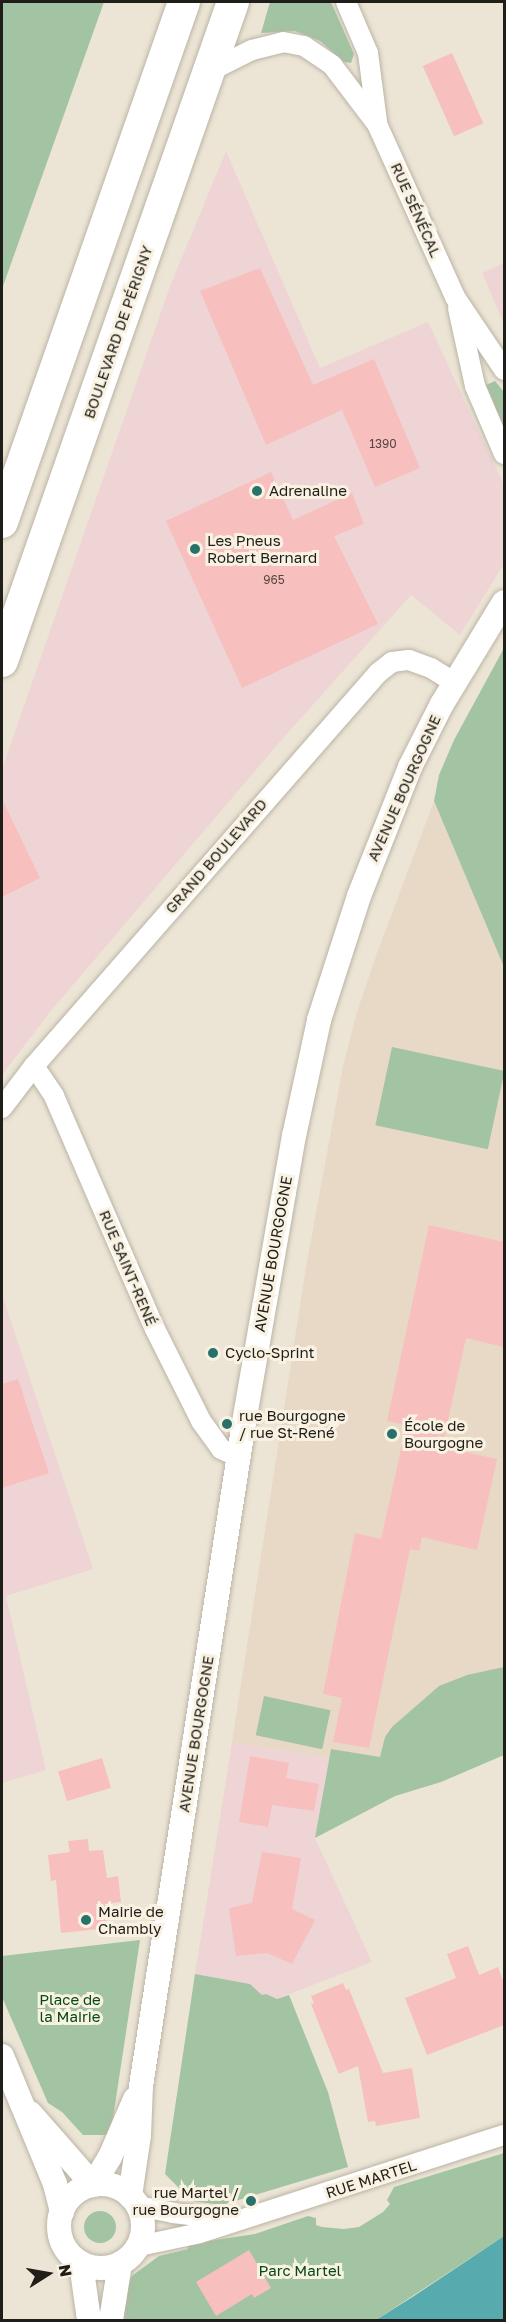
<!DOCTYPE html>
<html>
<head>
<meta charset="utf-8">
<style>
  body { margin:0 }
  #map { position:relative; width:506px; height:2322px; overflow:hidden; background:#ece5d5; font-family:"Golos Text",sans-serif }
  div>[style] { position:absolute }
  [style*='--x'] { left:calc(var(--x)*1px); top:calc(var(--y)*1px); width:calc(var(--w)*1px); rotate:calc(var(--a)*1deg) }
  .commercial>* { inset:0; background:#efd4d5 }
  .education>* { inset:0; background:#e8d9c6 }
  .green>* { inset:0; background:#a2c4a2; transform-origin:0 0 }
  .round { border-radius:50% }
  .water>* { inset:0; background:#57abae }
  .building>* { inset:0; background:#f7bfbd; transform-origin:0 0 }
  .roads { filter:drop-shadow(0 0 2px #bbb4a5) drop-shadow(0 0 2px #bbb4a5) }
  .minor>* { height:20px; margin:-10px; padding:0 10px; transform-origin:10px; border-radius:10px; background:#fff }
  .tertiary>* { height:24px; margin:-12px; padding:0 12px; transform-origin:12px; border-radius:12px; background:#fff }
  .tertiary>.ring { margin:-12px; padding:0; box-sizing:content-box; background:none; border:24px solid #fff; border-radius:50% }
  .primary>* { height:32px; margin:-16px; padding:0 16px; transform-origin:16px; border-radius:16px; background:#fff }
  .dots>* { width:16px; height:16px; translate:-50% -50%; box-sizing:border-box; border:3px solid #f9f2e3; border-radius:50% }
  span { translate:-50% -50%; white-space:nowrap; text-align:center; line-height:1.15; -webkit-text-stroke:6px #f9f2e3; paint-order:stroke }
  .number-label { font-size:12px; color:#564641 }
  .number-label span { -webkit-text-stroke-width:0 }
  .street-label { font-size:15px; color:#201e18 }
  .poi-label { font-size:15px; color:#201e18 }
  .left { translate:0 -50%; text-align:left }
  .right { translate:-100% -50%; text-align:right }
  .park-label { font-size:15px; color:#034b10 }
  .frame { position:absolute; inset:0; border:3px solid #201e18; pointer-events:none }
  .north { position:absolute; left:18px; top:2244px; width:60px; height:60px; -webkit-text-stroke:4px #f9f2e3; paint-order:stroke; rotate:79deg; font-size:16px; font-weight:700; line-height:24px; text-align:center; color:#201e18 }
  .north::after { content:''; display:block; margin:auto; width:21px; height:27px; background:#201e18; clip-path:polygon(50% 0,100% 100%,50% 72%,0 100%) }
</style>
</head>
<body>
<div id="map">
  <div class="commercial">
    <i style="clip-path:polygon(226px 151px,320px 368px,428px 322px,504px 485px,504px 564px,460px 635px,411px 595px,278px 744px,50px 1012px,2px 1075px,2px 769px,170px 286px)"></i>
    <i style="clip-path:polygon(504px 263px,504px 324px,482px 273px)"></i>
    <i style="clip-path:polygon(2px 1294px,93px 1569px,6px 1596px,46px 1770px,2px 1783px)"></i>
    <i style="clip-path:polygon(232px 1742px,330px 1758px,315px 1838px,372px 1962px,277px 1999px,266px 1994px,262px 1996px,250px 1984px,195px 1974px)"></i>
  </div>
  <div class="education">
    <i style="clip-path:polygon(434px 801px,504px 967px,504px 1755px,441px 1782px,395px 1796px,315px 1838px,330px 1758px,232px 1742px,306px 1267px,343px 1066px,357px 1012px,377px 953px)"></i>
  </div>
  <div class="green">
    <i style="clip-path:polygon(2px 2px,104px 2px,2px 289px)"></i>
    <i style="clip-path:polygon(270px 2px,331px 2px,354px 54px,351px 63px,344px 62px,320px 41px,295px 31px,261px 33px)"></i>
    <i style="clip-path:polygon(495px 381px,504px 392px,504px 427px,486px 385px)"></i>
    <i style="clip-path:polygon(504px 648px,504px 967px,434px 801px,439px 775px,454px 740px)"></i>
    <i style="left:392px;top:1047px;width:115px;height:80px;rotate:12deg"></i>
    <i style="clip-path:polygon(504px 1667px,504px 1755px,441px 1782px,395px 1796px,315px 1838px,331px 1749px,380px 1757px,385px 1737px,392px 1727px,439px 1686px,467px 1675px)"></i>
    <i style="left:264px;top:1696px;width:68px;height:40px;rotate:12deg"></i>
    <i style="clip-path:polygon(140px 1940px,113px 2118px,107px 2135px,83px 2135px,62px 2112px,48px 2103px,2px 1997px,2px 1956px)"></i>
    <i style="clip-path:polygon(195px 1974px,250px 1984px,262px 1995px,266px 1994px,277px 1999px,289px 1995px,328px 2092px,348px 2167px,222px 2205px,192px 2201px,165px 2174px)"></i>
    <i style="clip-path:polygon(504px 2153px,504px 2236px,376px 2320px,122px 2320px,128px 2282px,133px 2275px,159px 2256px,188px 2249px,188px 2244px,255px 2234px,308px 2216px,316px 2218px,316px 2225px,322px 2227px,344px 2229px,359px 2227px,383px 2212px,390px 2204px,387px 2200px,394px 2187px)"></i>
    <i class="round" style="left:84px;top:2211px;width:32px;height:32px"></i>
  </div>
  <div class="water">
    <i style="clip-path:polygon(504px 2236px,504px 2320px,376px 2320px,414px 2296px)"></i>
  </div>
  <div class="building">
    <i style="left:452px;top:53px;width:77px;height:32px;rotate:66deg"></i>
    <i style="clip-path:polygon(260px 268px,313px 385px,374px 359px,420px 468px,375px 487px,342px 410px,266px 445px,200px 291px)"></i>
    <i style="clip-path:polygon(271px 472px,293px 520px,352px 493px,364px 524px,334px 536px,378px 624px,242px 688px,166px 521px)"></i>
    <i style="clip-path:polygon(2px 799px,40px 878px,2px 897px)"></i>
    <i style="clip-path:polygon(429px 1225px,504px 1242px,504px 1347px,466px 1338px,442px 1447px,497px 1459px,477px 1550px,422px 1537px,419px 1551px,410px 1549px,369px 1748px,333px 1742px,342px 1698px,323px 1694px,355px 1533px,381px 1539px,395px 1477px,406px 1425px,387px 1421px)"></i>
    <i style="clip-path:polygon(18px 1379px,49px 1473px,2px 1488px,2px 1384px)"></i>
    <i style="clip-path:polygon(250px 1756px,289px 1763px,286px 1778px,319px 1784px,314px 1811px,272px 1805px,268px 1827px,239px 1822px)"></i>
    <i style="left:102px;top:1758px;width:31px;height:46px;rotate:73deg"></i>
    <i style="clip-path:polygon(88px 1839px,89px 1851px,103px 1850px,107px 1878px,118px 1876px,121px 1902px,105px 1904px,108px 1928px,61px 1933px,56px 1880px,51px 1881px,48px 1855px,70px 1852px,68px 1841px)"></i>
    <i style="clip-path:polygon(262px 1852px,301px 1858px,292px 1909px,315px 1920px,292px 1964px,267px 1953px,236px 1956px,229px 1908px,252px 1903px)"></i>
    <i style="clip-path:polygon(468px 1946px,479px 1975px,498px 1967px,504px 1983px,504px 2025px,427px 2055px,405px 1998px,456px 1978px,447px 1954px)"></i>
    <i style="clip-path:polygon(343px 1983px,346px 1990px,349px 1989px,383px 2073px,412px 2068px,420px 2118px,376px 2126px,375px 2121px,368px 2122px,358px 2066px,339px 2074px,311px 2004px,314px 2003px,311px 1996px)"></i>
    <i style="clip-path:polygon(249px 2250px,271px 2288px,254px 2298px,252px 2294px,216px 2316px,196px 2282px)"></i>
  </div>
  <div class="roads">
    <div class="minor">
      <i style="--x:346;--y:2;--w:56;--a:66.7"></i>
      <i style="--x:368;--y:53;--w:69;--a:82.5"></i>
      <i style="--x:208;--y:72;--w:49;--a:-26.6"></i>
      <i style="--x:252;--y:50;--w:32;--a:-14"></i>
      <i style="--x:283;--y:42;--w:21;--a:11"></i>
      <i style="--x:304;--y:46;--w:34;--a:34"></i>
      <i style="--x:332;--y:65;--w:74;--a:52.7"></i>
      <i style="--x:377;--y:124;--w:190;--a:65.7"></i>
      <i style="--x:455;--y:297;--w:88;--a:56.1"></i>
      <i style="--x:458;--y:308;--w:80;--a:77.7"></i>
      <i style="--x:475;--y:386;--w:74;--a:66.9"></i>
      <i style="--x:34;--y:1066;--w:36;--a:56"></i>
      <i style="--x:54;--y:1096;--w:254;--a:66.6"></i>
      <i style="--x:155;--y:1329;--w:103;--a:63.4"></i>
      <i style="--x:201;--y:1421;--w:34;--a:54"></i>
      <i style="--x:221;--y:1449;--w:19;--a:25"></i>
      <i style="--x:2;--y:1108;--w:53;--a:-52.7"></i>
      <i style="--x:34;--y:1066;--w:522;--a:-48.8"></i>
      <i style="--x:378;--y:673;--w:18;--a:-38"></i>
      <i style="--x:392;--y:662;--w:17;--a:-7"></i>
      <i style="--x:409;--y:660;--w:23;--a:20"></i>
      <i style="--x:431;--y:668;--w:28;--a:32"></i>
      <i style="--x:138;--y:2206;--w:36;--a:11"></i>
      <i style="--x:173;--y:2213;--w:59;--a:6.8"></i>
      <i style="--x:139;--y:2246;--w:62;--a:-12"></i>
      <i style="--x:200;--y:2233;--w:319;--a:-17.9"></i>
    </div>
    <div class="tertiary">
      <i style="--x:2;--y:2056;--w:139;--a:67.5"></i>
      <i style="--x:55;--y:2184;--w:29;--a:76"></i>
      <i style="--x:30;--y:2113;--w:96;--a:48.8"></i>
      <i class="ring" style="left:59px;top:2184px;width:60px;height:60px"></i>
      <i style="--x:93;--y:2185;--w:33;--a:-59"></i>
      <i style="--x:110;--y:2157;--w:63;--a:-66.7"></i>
      <i style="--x:130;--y:2196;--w:62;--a:-81.6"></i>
      <i style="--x:139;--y:2135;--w:49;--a:-87.7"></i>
      <i style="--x:141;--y:2086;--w:672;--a:-81.18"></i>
      <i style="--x:244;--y:1422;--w:290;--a:-80.1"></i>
      <i style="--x:294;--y:1136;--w:119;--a:-77.8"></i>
      <i style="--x:319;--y:1020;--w:130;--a:-72.1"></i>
      <i style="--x:359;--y:896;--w:139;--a:-68.4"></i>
      <i style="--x:410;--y:767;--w:71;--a:-63.1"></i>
      <i style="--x:442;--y:704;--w:119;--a:-58.7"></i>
      <i style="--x:81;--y:2263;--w:58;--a:82"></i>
      <i style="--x:111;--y:2320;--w:57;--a:-80.9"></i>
    </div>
    <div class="primary">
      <i style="--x:2;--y:522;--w:551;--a:-70.71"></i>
      <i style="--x:2;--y:661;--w:698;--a:-70.68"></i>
    </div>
  </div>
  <div class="dots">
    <i style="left:257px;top:491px;background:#29726c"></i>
    <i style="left:195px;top:549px;background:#29726c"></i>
    <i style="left:213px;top:1353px;background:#29726c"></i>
    <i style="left:227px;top:1424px;background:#29726c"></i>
    <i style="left:392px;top:1434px;background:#29726c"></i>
    <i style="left:86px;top:1920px;background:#29726c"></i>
    <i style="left:251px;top:2201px;background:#29726c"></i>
  </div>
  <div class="number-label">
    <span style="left:383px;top:444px">1390</span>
    <span style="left:274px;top:580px">965</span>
  </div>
  <div class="street-label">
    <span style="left:416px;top:210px;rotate:66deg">RUE SÉNÉCAL</span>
    <span style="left:118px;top:332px;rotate:-71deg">BOULEVARD DE PÉRIGNY</span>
    <span style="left:404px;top:788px;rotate:-66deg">AVENUE BOURGOGNE</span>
    <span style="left:216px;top:856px;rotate:-49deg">GRAND BOULEVARD</span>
    <span style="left:273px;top:1254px;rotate:-80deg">AVENUE BOURGOGNE</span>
    <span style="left:128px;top:1268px;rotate:67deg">RUE SAINT-RENÉ</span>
    <span style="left:196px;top:1734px;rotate:-81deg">AVENUE BOURGOGNE</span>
    <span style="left:371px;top:2179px;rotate:-18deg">RUE MARTEL</span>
  </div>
  <div class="poi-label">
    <span class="left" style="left:269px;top:491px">Adrenaline</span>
    <span class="left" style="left:207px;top:549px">Les Pneus<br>Robert Bernard</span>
    <span class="left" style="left:225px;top:1353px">Cyclo-Sprint</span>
    <span class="left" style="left:239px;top:1424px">rue Bourgogne<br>/ rue St-René</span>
    <span class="left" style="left:404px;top:1434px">École de<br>Bourgogne</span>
    <span class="left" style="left:98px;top:1920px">Mairie de<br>Chambly</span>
    <span class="right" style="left:239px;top:2201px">rue Martel /<br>rue Bourgogne</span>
  </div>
  <div class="park-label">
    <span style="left:70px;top:2008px">Place de<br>la Mairie</span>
    <span style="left:300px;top:2271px">Parc Martel</span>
  </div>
  <div class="frame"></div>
  <div class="north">N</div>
</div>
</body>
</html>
